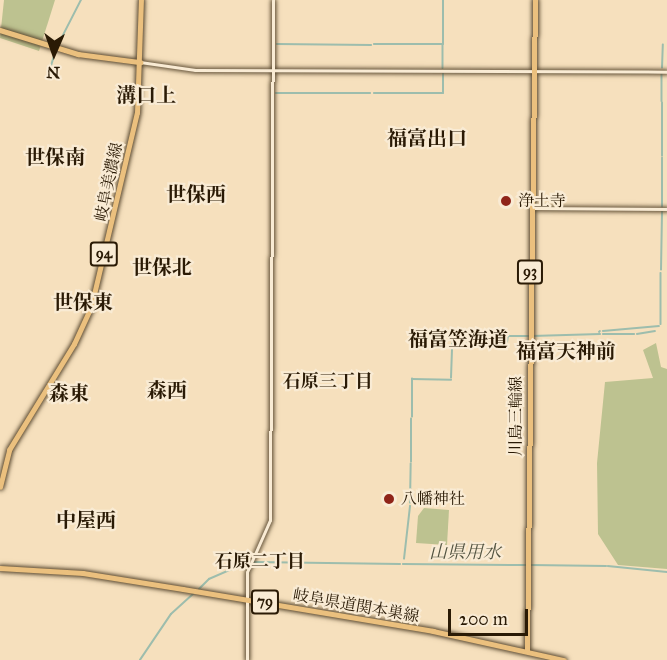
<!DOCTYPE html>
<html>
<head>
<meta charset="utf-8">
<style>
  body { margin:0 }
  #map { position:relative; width:667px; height:660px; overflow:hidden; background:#f6e0bd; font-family:"IM FELL Great Primer","Noto Serif JP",serif }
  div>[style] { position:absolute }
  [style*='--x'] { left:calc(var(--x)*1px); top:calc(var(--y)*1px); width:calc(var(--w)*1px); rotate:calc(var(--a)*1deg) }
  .green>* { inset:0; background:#bdc290 }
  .stream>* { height:1.5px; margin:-0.75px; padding:0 0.75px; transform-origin:0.75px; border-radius:0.75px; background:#9dbdad }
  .roads { filter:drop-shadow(0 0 2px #5d4c33) drop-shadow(0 0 2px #5d4c33) }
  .minor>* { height:3px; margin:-1.5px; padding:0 1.5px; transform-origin:1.5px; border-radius:1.5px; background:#f9ebd4 }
  .major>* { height:4.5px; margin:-2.25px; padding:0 2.25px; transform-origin:2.25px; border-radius:2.25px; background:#ebc07e }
  .dots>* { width:16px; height:16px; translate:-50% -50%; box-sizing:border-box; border:3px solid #f9ebd4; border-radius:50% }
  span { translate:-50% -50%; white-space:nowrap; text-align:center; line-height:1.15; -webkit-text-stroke:4.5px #f9ebd4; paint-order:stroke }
  .shield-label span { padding:2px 4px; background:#f9ebd4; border:2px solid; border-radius:4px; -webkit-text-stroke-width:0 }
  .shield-label { font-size:15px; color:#2a1a05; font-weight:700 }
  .street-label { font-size:16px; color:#2a1a05 }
  .poi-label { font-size:16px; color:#2a1a05 }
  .left { translate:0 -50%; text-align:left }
  .neighbourhood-label { font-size:18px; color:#2a1a05; font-weight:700 }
  .water-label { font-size:18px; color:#525340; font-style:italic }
  .quarter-label { font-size:20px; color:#2a1a05; font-weight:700 }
  .north { position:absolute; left:24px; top:24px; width:60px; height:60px; -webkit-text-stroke:4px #f9ebd4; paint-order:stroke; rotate:182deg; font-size:16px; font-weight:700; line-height:24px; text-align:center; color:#2a1a05 }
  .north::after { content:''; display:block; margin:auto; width:21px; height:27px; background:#2a1a05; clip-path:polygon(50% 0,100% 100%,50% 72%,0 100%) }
  .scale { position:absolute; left:448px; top:609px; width:80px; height:27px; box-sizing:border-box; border:3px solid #2a1a05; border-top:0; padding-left:8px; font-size:18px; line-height:21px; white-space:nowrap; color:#2a1a05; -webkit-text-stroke:4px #f9ebd4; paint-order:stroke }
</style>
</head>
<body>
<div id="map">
  <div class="green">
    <i style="clip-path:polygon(4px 0,55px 0,39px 51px,0 38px)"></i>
    <i style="clip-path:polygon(656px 343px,661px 367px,667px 369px,667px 569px,618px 565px,598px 534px,597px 463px,605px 382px,653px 378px,643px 350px)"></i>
    <i style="clip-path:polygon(424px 508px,449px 510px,447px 545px,416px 543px,418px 516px)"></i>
  </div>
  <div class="stream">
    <i style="--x:60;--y:41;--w:46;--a:-62.9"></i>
    <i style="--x:277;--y:44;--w:94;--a:0.6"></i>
    <i style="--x:374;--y:44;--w:69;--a:0"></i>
    <i style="--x:443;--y:44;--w:44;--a:-90"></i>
    <i style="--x:443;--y:45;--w:23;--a:90"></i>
    <i style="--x:662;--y:68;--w:23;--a:-88"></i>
    <i style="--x:662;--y:74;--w:27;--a:90"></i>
    <i style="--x:47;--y:79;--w:28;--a:-73"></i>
    <i style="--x:276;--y:93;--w:94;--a:0"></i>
    <i style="--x:374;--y:93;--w:69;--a:0"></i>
    <i style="--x:443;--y:93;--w:19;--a:-90"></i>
    <i style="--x:662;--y:156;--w:53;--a:-90"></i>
    <i style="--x:662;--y:207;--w:49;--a:-90"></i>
    <i style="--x:661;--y:270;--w:58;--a:-89"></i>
    <i style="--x:661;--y:273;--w:51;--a:90"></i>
    <i style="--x:603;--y:331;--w:56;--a:-5.1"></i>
    <i style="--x:599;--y:332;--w:1;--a:-45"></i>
    <i style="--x:603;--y:334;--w:31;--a:0"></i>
    <i style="--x:637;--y:334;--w:18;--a:-9"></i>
    <i style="--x:532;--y:336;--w:68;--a:-1.7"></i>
    <i style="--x:507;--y:342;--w:6;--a:-81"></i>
    <i style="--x:508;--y:336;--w:20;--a:0"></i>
    <i style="--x:454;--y:344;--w:52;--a:-2.2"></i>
    <i style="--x:451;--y:378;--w:34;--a:-88"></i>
    <i style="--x:412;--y:417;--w:38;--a:-90"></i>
    <i style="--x:412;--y:379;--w:39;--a:1"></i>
    <i style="--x:411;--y:462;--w:43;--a:-90"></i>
    <i style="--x:410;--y:503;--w:39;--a:-89"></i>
    <i style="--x:404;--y:559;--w:53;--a:-83.5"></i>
    <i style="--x:254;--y:562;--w:146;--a:0.8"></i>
    <i style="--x:403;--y:564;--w:123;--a:0.5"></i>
    <i style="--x:531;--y:565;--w:75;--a:0.8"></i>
    <i style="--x:608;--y:566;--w:59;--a:5.8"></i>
    <i style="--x:199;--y:589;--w:14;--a:-45"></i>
    <i style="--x:209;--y:579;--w:40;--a:-23.4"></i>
    <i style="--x:140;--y:660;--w:55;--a:-56"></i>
    <i style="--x:171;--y:614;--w:31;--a:-42"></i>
  </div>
  <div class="roads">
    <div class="minor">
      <i style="--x:140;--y:62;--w:56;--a:8.3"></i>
      <i style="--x:195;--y:70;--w:472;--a:0.2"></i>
      <i style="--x:532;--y:208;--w:135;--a:0.4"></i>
      <i style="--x:247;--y:660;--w:88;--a:-90"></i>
      <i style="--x:247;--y:572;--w:57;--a:-66.1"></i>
      <i style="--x:270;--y:520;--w:520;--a:-89.67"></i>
    </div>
    <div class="major">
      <i style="--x:0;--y:30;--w:82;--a:17.1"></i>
      <i style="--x:78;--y:54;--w:63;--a:7.4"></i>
      <i style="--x:0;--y:487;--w:38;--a:-76"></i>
      <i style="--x:9;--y:450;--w:124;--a:-58.5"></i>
      <i style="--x:74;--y:344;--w:41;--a:-65.3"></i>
      <i style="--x:91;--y:307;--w:199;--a:-76.7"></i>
      <i style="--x:137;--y:113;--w:113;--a:-88"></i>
      <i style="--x:0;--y:568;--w:83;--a:3.4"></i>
      <i style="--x:83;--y:573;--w:101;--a:9.1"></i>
      <i style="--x:183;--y:589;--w:254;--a:9.5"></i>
      <i style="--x:433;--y:631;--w:134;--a:12.5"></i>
      <i style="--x:527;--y:651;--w:651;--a:-89.3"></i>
    </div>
  </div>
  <div class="dots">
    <i style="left:506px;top:201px;background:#8f2418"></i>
    <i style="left:389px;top:499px;background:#8f2418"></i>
  </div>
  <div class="shield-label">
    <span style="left:104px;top:254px">94</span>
    <span style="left:530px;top:272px">93</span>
    <span style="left:265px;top:602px">79</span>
  </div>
  <div class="street-label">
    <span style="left:109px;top:182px;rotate:-78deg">岐阜美濃線</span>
    <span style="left:516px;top:416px;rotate:-90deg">川島三輪線</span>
    <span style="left:356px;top:606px;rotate:10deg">岐阜県道関本巣線</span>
  </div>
  <div class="poi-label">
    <span class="left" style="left:518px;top:201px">浄土寺</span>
    <span class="left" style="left:401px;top:499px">八幡神社</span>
  </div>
  <div class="neighbourhood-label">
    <span style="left:328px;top:381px">石原三丁目</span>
    <span style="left:260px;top:561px">石原二丁目</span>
  </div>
  <div class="water-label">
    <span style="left:465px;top:552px">山県用水</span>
  </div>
  <div class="quarter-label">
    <span style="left:146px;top:95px">溝口上</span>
    <span style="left:427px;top:138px">福富出口</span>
    <span style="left:55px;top:157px">世保南</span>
    <span style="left:196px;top:194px">世保西</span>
    <span style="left:162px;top:267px">世保北</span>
    <span style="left:83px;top:302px">世保東</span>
    <span style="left:458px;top:339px">福富笠海道</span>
    <span style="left:566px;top:351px">福富天神前</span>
    <span style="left:167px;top:390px">森西</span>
    <span style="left:69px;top:393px">森東</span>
    <span style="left:86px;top:520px">中屋西</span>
  </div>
  <div class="north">N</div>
  <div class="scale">200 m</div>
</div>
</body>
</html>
